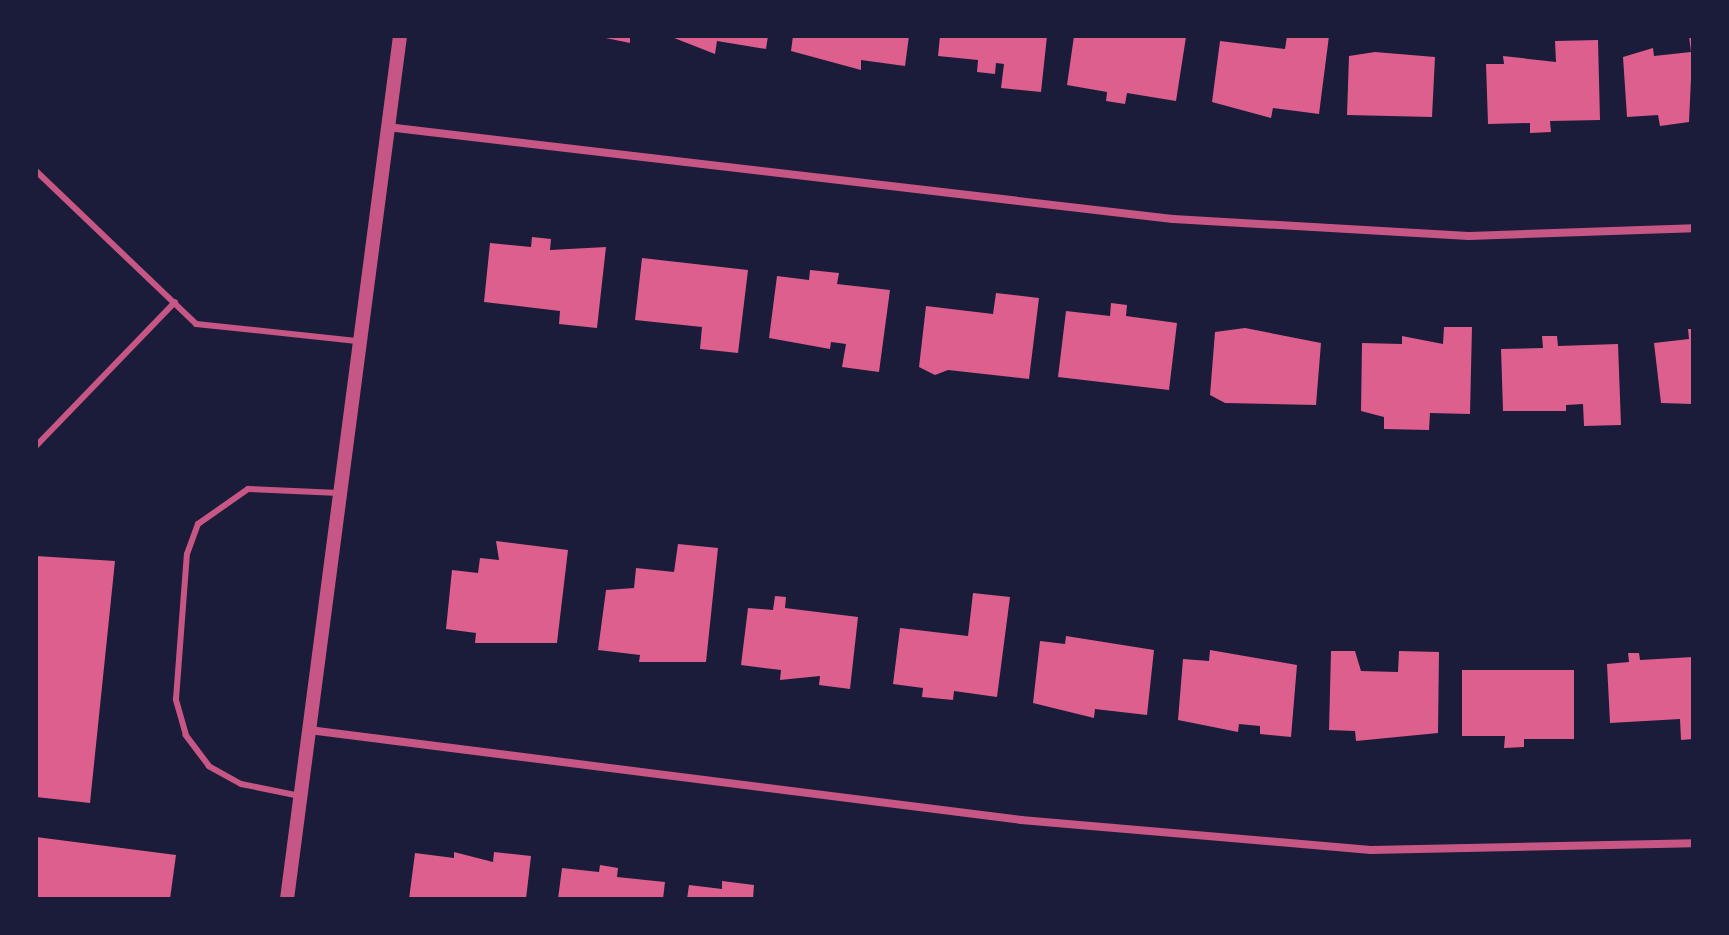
<!DOCTYPE html>
<html>
<head>
<meta charset="utf-8">
<style>
  body { margin:0 }
  #map { position:relative; width:1729px; height:935px; overflow:hidden; background:#1b1b3a; font-family:"Fira Sans Condensed",sans-serif }
  div>[style] { position:absolute }
  [style*='--x'] { left:calc(var(--x)*1px); top:calc(var(--y)*1px); width:calc(var(--w)*1px); rotate:calc(var(--a)*1deg) }
  .building>* { inset:0; background:#dd5f8e }
  .service>* { height:6px; margin:-3px; padding:0 3px; transform-origin:3px; border-radius:3px; background:#c65784 }
  .minor>* { height:8px; margin:-4px; padding:0 4px; transform-origin:4px; border-radius:4px; background:#c65784 }
  .tertiary>* { height:14px; margin:-7px; padding:0 7px; transform-origin:7px; border-radius:7px; background:#c65784 }
  span { translate:-50% -50%; white-space:nowrap; text-align:center; line-height:1.15; -webkit-text-stroke:7px #1b1b3a; paint-order:stroke }
  .frame { position:absolute; inset:0; border:38px solid #1b1b3a; pointer-events:none }
</style>
</head>
<body>
<div id="map">
  <div class="building">
    <i style="clip-path:polygon(596px 36px,630px 36px,630px 43px)"></i>
    <i style="clip-path:polygon(669px 36px,768px 36px,766px 49px,717px 41px,715px 54px)"></i>
    <i style="clip-path:polygon(793px 36px,909px 36px,905px 66px,861px 60px,861px 70px,791px 51px)"></i>
    <i style="clip-path:polygon(940px 36px,1047px 36px,1041px 92px,1001px 88px,1004px 64px,996px 63px,995px 74px,977px 72px,978px 60px,938px 56px)"></i>
    <i style="clip-path:polygon(1074px 36px,1186px 37px,1176px 101px,1127px 93px,1125px 104px,1106px 101px,1107px 92px,1067px 85px)"></i>
    <i style="clip-path:polygon(1287px 36px,1329px 36px,1319px 114px,1273px 108px,1271px 118px,1212px 102px,1220px 41px,1285px 49px)"></i>
    <i style="clip-path:polygon(1689px 36px,1693px 36px,1689px 122px,1660px 126px,1658px 115px,1627px 117px,1623px 57px,1653px 48px,1654px 56px,1691px 52px)"></i>
    <i style="clip-path:polygon(1598px 40px,1600px 120px,1550px 121px,1551px 132px,1530px 133px,1530px 123px,1488px 124px,1486px 64px,1504px 64px,1503px 56px,1556px 62px,1555px 41px)"></i>
    <i style="clip-path:polygon(1375px 52px,1435px 57px,1432px 117px,1347px 115px,1349px 56px)"></i>
    <i style="clip-path:polygon(532px 237px,551px 239px,550px 250px,606px 247px,597px 328px,559px 324px,560px 311px,484px 302px,490px 243px,531px 247px)"></i>
    <i style="clip-path:polygon(642px 258px,748px 270px,738px 353px,700px 349px,702px 327px,635px 320px)"></i>
    <i style="clip-path:polygon(810px 270px,839px 273px,837px 284px,890px 290px,879px 372px,842px 367px,846px 344px,831px 342px,830px 349px,769px 338px,777px 276px,809px 280px)"></i>
    <i style="clip-path:polygon(996px 293px,1039px 298px,1029px 379px,948px 370px,935px 375px,919px 367px,926px 306px,993px 314px)"></i>
    <i style="clip-path:polygon(1111px 303px,1127px 305px,1126px 316px,1177px 323px,1169px 390px,1058px 377px,1066px 311px,1110px 316px)"></i>
    <i style="clip-path:polygon(1444px 327px,1472px 327px,1470px 414px,1430px 413px,1429px 430px,1384px 429px,1384px 417px,1361px 411px,1362px 343px,1402px 344px,1402px 336px,1443px 344px)"></i>
    <i style="clip-path:polygon(1245px 328px,1321px 343px,1316px 405px,1225px 403px,1210px 395px,1215px 332px)"></i>
    <i style="clip-path:polygon(1688px 329px,1693px 329px,1692px 404px,1661px 403px,1654px 343px,1689px 339px)"></i>
    <i style="clip-path:polygon(1542px 336px,1557px 336px,1558px 346px,1618px 344px,1621px 425px,1584px 426px,1583px 404px,1566px 405px,1566px 411px,1503px 411px,1501px 349px,1543px 348px)"></i>
    <i style="clip-path:polygon(496px 541px,568px 550px,557px 643px,475px 643px,476px 633px,446px 629px,452px 570px,478px 573px,480px 558px,499px 560px)"></i>
    <i style="clip-path:polygon(678px 544px,718px 548px,706px 662px,639px 662px,640px 655px,598px 650px,606px 590px,634px 588px,636px 568px,674px 572px)"></i>
    <i style="clip-path:polygon(36px 556px,115px 561px,90px 803px,36px 797px)"></i>
    <i style="clip-path:polygon(973px 593px,1010px 597px,997px 697px,954px 691px,953px 700px,922px 697px,923px 688px,893px 684px,900px 628px,968px 636px)"></i>
    <i style="clip-path:polygon(775px 596px,786px 597px,785px 608px,858px 617px,850px 689px,819px 685px,820px 676px,780px 680px,781px 670px,741px 665px,748px 608px,773px 610px)"></i>
    <i style="clip-path:polygon(1066px 636px,1154px 650px,1147px 715px,1095px 709px,1094px 718px,1033px 703px,1040px 641px,1065px 644px)"></i>
    <i style="clip-path:polygon(1210px 650px,1297px 665px,1291px 737px,1260px 734px,1260px 726px,1239px 724px,1238px 732px,1178px 720px,1183px 659px,1209px 661px)"></i>
    <i style="clip-path:polygon(1331px 651px,1355px 651px,1361px 671px,1398px 672px,1399px 651px,1439px 652px,1438px 733px,1356px 741px,1355px 731px,1329px 730px)"></i>
    <i style="clip-path:polygon(1628px 653px,1639px 653px,1640px 660px,1693px 657px,1693px 739px,1681px 740px,1680px 719px,1610px 723px,1607px 664px,1629px 662px)"></i>
    <i style="clip-path:polygon(1462px 670px,1574px 670px,1574px 739px,1524px 739px,1524px 747px,1504px 748px,1505px 736px,1462px 736px)"></i>
    <i style="clip-path:polygon(36px 837px,176px 855px,170px 899px,36px 899px)"></i>
    <i style="clip-path:polygon(454px 852px,493px 862px,494px 852px,531px 856px,526px 899px,409px 899px,415px 853px,454px 858px)"></i>
    <i style="clip-path:polygon(600px 865px,618px 868px,617px 877px,665px 882px,663px 899px,558px 899px,562px 868px,599px 872px)"></i>
    <i style="clip-path:polygon(722px 881px,754px 885px,753px 899px,687px 899px,689px 885px,722px 889px)"></i>
  </div>
  <div class="service">
    <i style="--x:36;--y:171;--w:221;--a:43.7"></i>
    <i style="--x:196;--y:324;--w:164;--a:6"></i>
    <i style="--x:36;--y:446;--w:200;--a:-46"></i>
    <i style="--x:300;--y:796;--w:60;--a:-168.5"></i>
    <i style="--x:241;--y:784;--w:37;--a:-151"></i>
    <i style="--x:209;--y:766;--w:39;--a:-127"></i>
    <i style="--x:186;--y:735;--w:37;--a:-106"></i>
    <i style="--x:176;--y:699;--w:145;--a:-85.7"></i>
    <i style="--x:187;--y:554;--w:32;--a:-70"></i>
    <i style="--x:198;--y:524;--w:61;--a:-35"></i>
    <i style="--x:248;--y:489;--w:91;--a:2.5"></i>
  </div>
  <div class="minor">
    <i style="--x:387;--y:127;--w:791;--a:6.68"></i>
    <i style="--x:1173;--y:219;--w:296;--a:3.3"></i>
    <i style="--x:1469;--y:236;--w:224;--a:-2"></i>
    <i style="--x:309;--y:730;--w:718;--a:7.2"></i>
    <i style="--x:1021;--y:820;--w:351;--a:4.9"></i>
    <i style="--x:1371;--y:850;--w:322;--a:-1.2"></i>
  </div>
  <div class="tertiary">
    <i style="--x:287;--y:899;--w:870;--a:-82.54"></i>
  </div>
  <div class="frame"></div>
</div>
</body>
</html>
